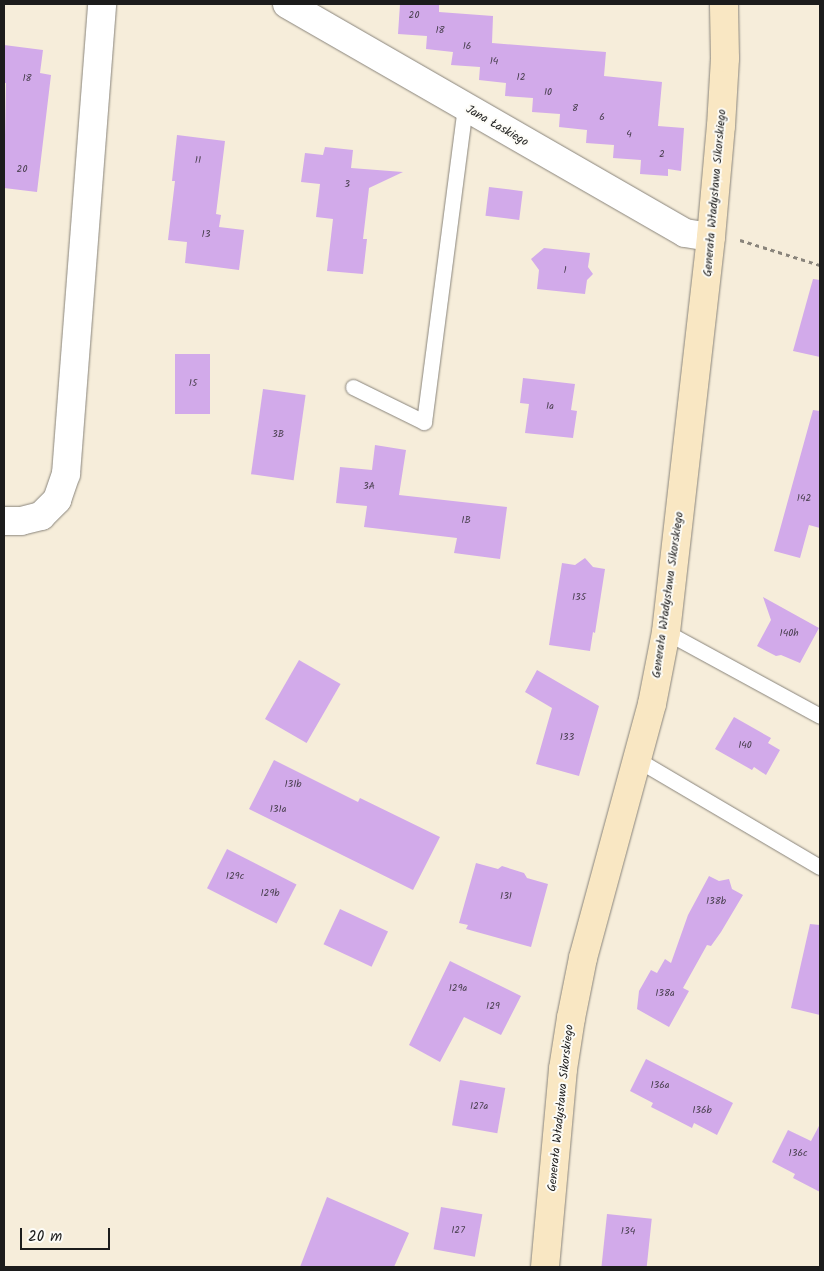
<!DOCTYPE html>
<html>
<head>
<meta charset="utf-8">
<style>
  body { margin:0 }
  #map { position:relative; width:824px; height:1271px; overflow:hidden; background:#f6edda; font-family:Kalam,sans-serif }
  div>[style] { position:absolute }
  [style*='--x'] { left:calc(var(--x)*1px); top:calc(var(--y)*1px); width:calc(var(--w)*1px); rotate:calc(var(--a)*1deg) }
  .building>* { inset:0; background:#d2aaea; transform-origin:0 0 }
  .path>* { height:3px; margin-top:-1.5px; transform-origin:0; background:repeating-linear-gradient(90deg,#89847b 0 4px,transparent 0 8px) }
  .roads { filter:drop-shadow(0 0 1px #89847b) drop-shadow(0 0 1px #89847b) }
  .lane>* { height:15px; margin:-7.5px; padding:0 7.5px; transform-origin:7.5px; border-radius:7.5px; background:#fff }
  .street>* { height:28px; margin:-14px; padding:0 14px; transform-origin:14px; border-radius:14px; background:#fff }
  .secondary>* { height:28px; margin:-14px; padding:0 14px; transform-origin:14px; border-radius:14px; background:#f9e7c3 }
  span { translate:-50% -50%; white-space:nowrap; text-align:center; line-height:1.15; -webkit-text-stroke:4px #fdfcf7; paint-order:stroke }
  .number-label { font-size:10px; color:#4a4050 }
  .number-label span { -webkit-text-stroke-width:0 }
  .street-label { font-size:12px; color:#1c1c1c }
  .frame { position:absolute; inset:0; border:5px solid #1c1c1c; pointer-events:none }
  .scale { position:absolute; left:20px; top:1228px; width:90px; height:22px; box-sizing:border-box; border:2px solid #1c1c1c; border-top:0; padding-left:6px; font-size:15px; line-height:18px; white-space:nowrap; color:#1c1c1c; -webkit-text-stroke:4px #fdfcf7; paint-order:stroke }
</style>
</head>
<body>
<div id="map">
  <div class="building">
    <i style="clip-path:polygon(400px 4px,439px 4px,439px 12px,493px 16px,492px 43px,606px 52px,604px 76px,662px 82px,658px 126px,684px 128px,681px 171px,668px 169px,668px 176px,640px 174px,641px 160px,613px 158px,614px 145px,586px 143px,587px 130px,559px 127px,560px 114px,532px 112px,533px 98px,505px 96px,506px 83px,479px 80px,480px 67px,451px 65px,453px 52px,426px 49px,427px 36px,398px 34px)"></i>
    <i style="clip-path:polygon(4px 45px,43px 50px,40px 73px,51px 75px,37px 192px,4px 188px,6px 83px,4px 83px)"></i>
    <i style="clip-path:polygon(177px 135px,225px 141px,216px 214px,221px 215px,219px 227px,244px 230px,239px 270px,185px 263px,187px 242px,168px 240px,175px 181px,172px 181px)"></i>
    <i style="clip-path:polygon(325px 147px,353px 150px,351px 168px,403px 172px,369px 188px,363px 239px,367px 239px,363px 274px,327px 271px,333px 219px,316px 217px,320px 184px,301px 182px,305px 153px,323px 155px)"></i>
    <i style="left:489px;top:187px;width:34px;height:29px;rotate:7deg"></i>
    <i style="clip-path:polygon(544px 248px,590px 253px,588px 267px,593px 274px,587px 280px,585px 294px,537px 289px,539px 270px,531px 259px)"></i>
    <i style="clip-path:polygon(813px 279px,820px 280px,820px 357px,793px 351px)"></i>
    <i style="left:175px;top:354px;width:35px;height:60px"></i>
    <i style="clip-path:polygon(523px 378px,575px 384px,571px 410px,577px 411px,573px 438px,525px 433px,529px 404px,520px 403px)"></i>
    <i style="left:263px;top:389px;width:43px;height:86px;rotate:8deg"></i>
    <i style="clip-path:polygon(813px 410px,820px 411px,820px 528px,809px 525px,800px 558px,774px 551px)"></i>
    <i style="clip-path:polygon(375px 445px,406px 450px,399px 495px,507px 507px,500px 559px,454px 553px,457px 538px,364px 527px,367px 506px,336px 503px,340px 467px,372px 470px)"></i>
    <i style="clip-path:polygon(585px 558px,593px 567px,605px 569px,595px 633px,593px 632px,590px 651px,549px 645px,562px 563px,575px 565px)"></i>
    <i style="clip-path:polygon(763px 597px,819px 628px,800px 663px,781px 655px,776px 656px,757px 646px,771px 620px)"></i>
    <i style="left:299px;top:660px;width:48px;height:68px;rotate:30deg"></i>
    <i style="clip-path:polygon(537px 670px,599px 706px,579px 776px,536px 764px,552px 708px,525px 692px)"></i>
    <i style="clip-path:polygon(734px 717px,771px 738px,768px 743px,780px 750px,766px 775px,754px 767px,752px 770px,715px 749px)"></i>
    <i style="clip-path:polygon(274px 760px,358px 802px,360px 798px,440px 837px,413px 890px,249px 809px)"></i>
    <i style="left:227px;top:849px;width:78px;height:44px;rotate:27deg"></i>
    <i style="clip-path:polygon(476px 863px,498px 869px,502px 866px,524px 873px,527px 878px,548px 884px,531px 947px,466px 929px,468px 925px,459px 923px)"></i>
    <i style="clip-path:polygon(709px 876px,719px 881px,729px 879px,732px 889px,743px 895px,721px 932px,711px 946px,707px 945px,683px 988px,689px 991px,669px 1027px,637px 1009px,639px 991px,651px 970px,657px 973px,665px 959px,671px 963px,688px 915px)"></i>
    <i style="left:340px;top:909px;width:53px;height:39px;rotate:25deg"></i>
    <i style="clip-path:polygon(810px 924px,820px 925px,820px 1015px,791px 1008px)"></i>
    <i style="clip-path:polygon(450px 961px,521px 996px,501px 1035px,464px 1017px,440px 1062px,409px 1045px)"></i>
    <i style="clip-path:polygon(646px 1059px,733px 1103px,717px 1135px,694px 1123px,692px 1128px,663px 1113px,651px 1107px,653px 1103px,630px 1091px)"></i>
    <i style="left:460px;top:1080px;width:46px;height:46px;rotate:10deg"></i>
    <i style="clip-path:polygon(820px 1124px,820px 1192px,793px 1178px,795px 1174px,772px 1162px,788px 1130px,811px 1141px)"></i>
    <i style="clip-path:polygon(327px 1197px,409px 1233px,394px 1267px,300px 1267px)"></i>
    <i style="left:441px;top:1207px;width:42px;height:43px;rotate:10deg"></i>
    <i style="left:607px;top:1214px;width:45px;height:53px;rotate:6deg"></i>
  </div>
  <div class="path">
    <i style="--x:740;--y:240;--w:84;--a:17.4"></i>
  </div>
  <div class="roads">
    <div class="lane">
      <i style="--x:353;--y:387;--w:79;--a:26.2"></i>
      <i style="--x:424;--y:422;--w:317;--a:-82.6"></i>
      <i style="--x:666;--y:632;--w:175;--a:28.6"></i>
      <i style="--x:638;--y:760;--w:211;--a:30.5"></i>
    </div>
    <div class="street">
      <i style="--x:287;--y:4;--w:459;--a:29.9"></i>
      <i style="--x:685;--y:233;--w:26;--a:9"></i>
      <i style="--x:4;--y:521;--w:17;--a:0"></i>
      <i style="--x:21;--y:521;--w:21;--a:-14"></i>
      <i style="--x:41;--y:516;--w:23;--a:-45"></i>
      <i style="--x:57;--y:500;--w:28;--a:-71"></i>
      <i style="--x:66;--y:474;--w:471;--a:-85.6"></i>
    </div>
    <div class="secondary">
      <i style="--x:545;--y:1267;--w:199;--a:-84.8"></i>
      <i style="--x:563;--y:1069;--w:52;--a:-81.1"></i>
      <i style="--x:571;--y:1018;--w:61;--a:-78.7"></i>
      <i style="--x:583;--y:958;--w:263;--a:-74.8"></i>
      <i style="--x:652;--y:704;--w:73;--a:-79"></i>
      <i style="--x:666;--y:632;--w:398;--a:-83.5"></i>
      <i style="--x:711;--y:237;--w:111;--a:-84.9"></i>
      <i style="--x:721;--y:126;--w:68;--a:-86.6"></i>
      <i style="--x:725;--y:58;--w:54;--a:-91.1"></i>
    </div>
  </div>
  <div class="number-label">
    <span style="left:414px;top:16px">20</span>
    <span style="left:440px;top:31px">18</span>
    <span style="left:467px;top:47px">16</span>
    <span style="left:494px;top:62px">14</span>
    <span style="left:521px;top:78px">12</span>
    <span style="left:27px;top:79px">18</span>
    <span style="left:548px;top:93px">10</span>
    <span style="left:575px;top:109px">8</span>
    <span style="left:602px;top:118px">6</span>
    <span style="left:629px;top:135px">4</span>
    <span style="left:662px;top:155px">2</span>
    <span style="left:198px;top:161px">11</span>
    <span style="left:22px;top:170px">20</span>
    <span style="left:347px;top:185px">3</span>
    <span style="left:206px;top:235px">13</span>
    <span style="left:565px;top:271px">1</span>
    <span style="left:193px;top:384px">15</span>
    <span style="left:550px;top:407px">1a</span>
    <span style="left:278px;top:435px">3B</span>
    <span style="left:369px;top:487px">3A</span>
    <span style="left:804px;top:499px">142</span>
    <span style="left:466px;top:521px">1B</span>
    <span style="left:579px;top:598px">135</span>
    <span style="left:789px;top:634px">140h</span>
    <span style="left:567px;top:738px">133</span>
    <span style="left:745px;top:746px">140</span>
    <span style="left:293px;top:785px">131b</span>
    <span style="left:278px;top:810px">131a</span>
    <span style="left:235px;top:877px">129c</span>
    <span style="left:270px;top:894px">129b</span>
    <span style="left:506px;top:897px">131</span>
    <span style="left:716px;top:902px">138b</span>
    <span style="left:458px;top:989px">129a</span>
    <span style="left:665px;top:994px">138a</span>
    <span style="left:493px;top:1007px">129</span>
    <span style="left:660px;top:1086px">136a</span>
    <span style="left:479px;top:1107px">127a</span>
    <span style="left:702px;top:1111px">136b</span>
    <span style="left:798px;top:1154px">136c</span>
    <span style="left:458px;top:1231px">127</span>
    <span style="left:628px;top:1232px">134</span>
  </div>
  <div class="street-label">
    <span style="left:497px;top:126px;rotate:30deg">Jana Łaskiego</span>
    <span style="left:715px;top:193px;rotate:-85deg">Generała Władysława Sikorskiego</span>
    <span style="left:668px;top:595px;rotate:-82deg">Generała Władysława Sikorskiego</span>
    <span style="left:561px;top:1108px;rotate:-84deg">Generała Władysława Sikorskiego</span>
  </div>
  <div class="frame"></div>
  <div class="scale">20 m</div>
</div>
</body>
</html>
